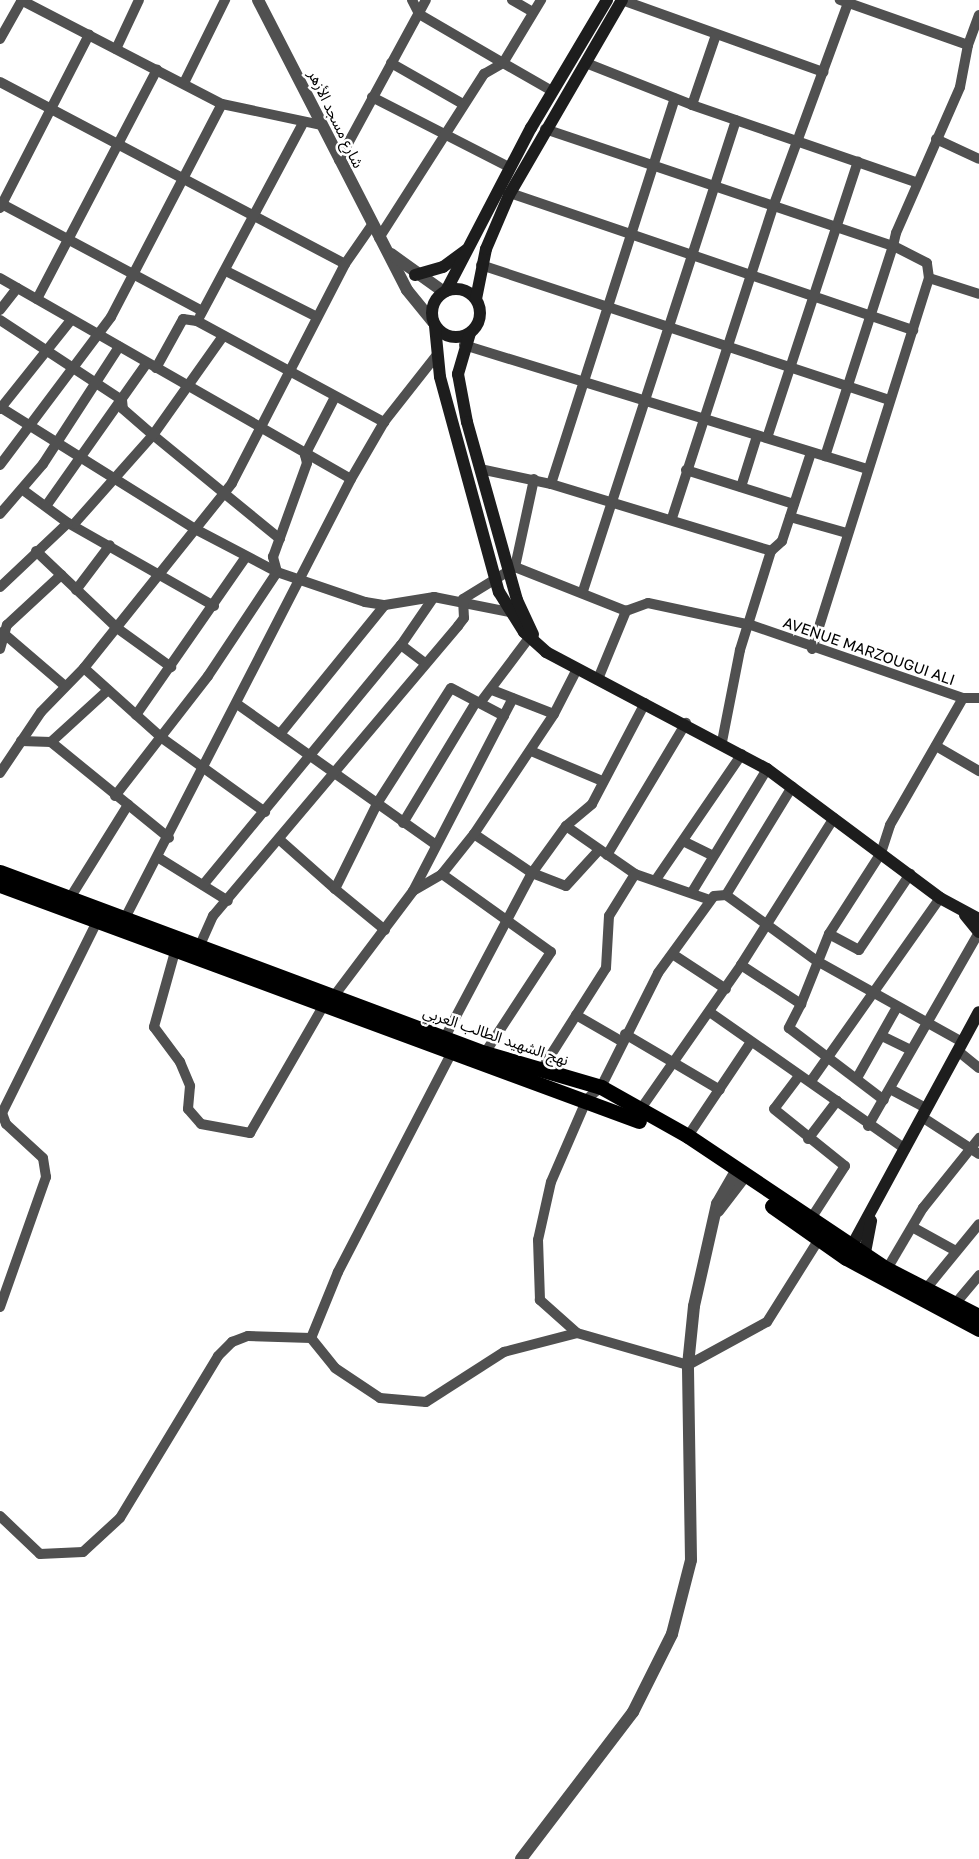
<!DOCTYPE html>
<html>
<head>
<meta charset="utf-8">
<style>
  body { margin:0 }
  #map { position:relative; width:979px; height:1859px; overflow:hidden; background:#fff; font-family:"Golos Text","Noto Sans Arabic",sans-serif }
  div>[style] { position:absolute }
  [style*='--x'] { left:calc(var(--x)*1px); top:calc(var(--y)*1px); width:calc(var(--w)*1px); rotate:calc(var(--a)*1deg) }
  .minor>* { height:10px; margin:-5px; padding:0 5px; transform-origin:5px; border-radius:5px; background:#505050 }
  .tertiary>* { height:12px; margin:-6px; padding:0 6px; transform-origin:6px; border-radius:6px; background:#505050 }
  .secondary>* { height:12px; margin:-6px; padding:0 6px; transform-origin:6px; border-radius:6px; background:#1d1d1d }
  .secondary>.ring { margin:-6px; padding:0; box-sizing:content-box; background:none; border:12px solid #1d1d1d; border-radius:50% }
  .primary>* { height:15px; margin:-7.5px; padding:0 7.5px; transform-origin:7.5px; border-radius:7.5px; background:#000 }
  span { translate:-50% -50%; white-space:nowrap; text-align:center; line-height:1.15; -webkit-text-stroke:5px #fff; paint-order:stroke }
  .street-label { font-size:15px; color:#000 }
</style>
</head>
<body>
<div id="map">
  <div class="minor">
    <i style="--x:21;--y:0;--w:226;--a:27.4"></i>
    <i style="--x:412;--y:0;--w:16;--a:63"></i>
    <i style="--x:419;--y:14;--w:97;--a:30.3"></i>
    <i style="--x:503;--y:63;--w:74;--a:-58.9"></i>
    <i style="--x:512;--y:0;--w:24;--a:30"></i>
    <i style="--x:622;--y:0;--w:214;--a:19.7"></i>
    <i style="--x:0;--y:39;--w:45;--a:-60.6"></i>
    <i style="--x:968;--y:45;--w:32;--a:-70"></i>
    <i style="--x:116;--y:49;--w:54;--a:-64.9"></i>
    <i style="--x:391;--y:63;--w:81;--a:29.7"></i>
    <i style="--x:586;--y:63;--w:114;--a:21.6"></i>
    <i style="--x:692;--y:105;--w:237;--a:19"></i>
    <i style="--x:0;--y:82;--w:390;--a:27.8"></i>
    <i style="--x:184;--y:83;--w:93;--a:-63.7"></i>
    <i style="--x:372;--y:97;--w:154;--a:27.1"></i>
    <i style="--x:692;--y:105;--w:74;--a:-71.1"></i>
    <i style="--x:545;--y:129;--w:367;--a:18.6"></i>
    <i style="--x:893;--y:246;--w:221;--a:107.9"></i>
    <i style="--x:936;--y:139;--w:47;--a:24.9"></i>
    <i style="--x:339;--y:160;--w:182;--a:-61.5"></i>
    <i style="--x:510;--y:193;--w:426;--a:18.8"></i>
    <i style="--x:0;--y:203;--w:229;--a:28.1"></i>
    <i style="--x:0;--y:208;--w:195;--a:-62.8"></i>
    <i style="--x:379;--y:238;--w:195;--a:-57.4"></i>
    <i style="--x:484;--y:74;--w:22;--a:-30"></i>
    <i style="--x:503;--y:63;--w:56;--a:29.7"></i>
    <i style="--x:481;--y:265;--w:430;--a:18.3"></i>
    <i style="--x:226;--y:271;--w:102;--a:26.8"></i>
    <i style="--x:0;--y:278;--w:404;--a:29.8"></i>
    <i style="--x:929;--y:278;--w:52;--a:17.7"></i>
    <i style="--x:37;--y:299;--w:259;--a:-62.4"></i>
    <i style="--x:0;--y:310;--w:28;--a:-52"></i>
    <i style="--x:200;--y:316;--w:219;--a:-61.9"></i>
    <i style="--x:0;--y:320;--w:146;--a:33.3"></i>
    <i style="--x:122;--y:400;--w:9;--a:84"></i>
    <i style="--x:123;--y:409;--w:40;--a:41"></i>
    <i style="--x:153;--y:435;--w:164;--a:39.3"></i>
    <i style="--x:464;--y:345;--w:421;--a:17.1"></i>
    <i style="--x:156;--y:368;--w:56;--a:-61.1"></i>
    <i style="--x:183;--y:319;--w:14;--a:8"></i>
    <i style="--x:197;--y:321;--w:213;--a:28.4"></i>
    <i style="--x:0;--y:407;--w:232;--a:32"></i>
    <i style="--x:197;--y:530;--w:90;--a:27.7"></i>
    <i style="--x:277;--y:572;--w:93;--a:18.8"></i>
    <i style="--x:365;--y:602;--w:20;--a:9"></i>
    <i style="--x:385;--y:605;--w:50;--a:-9.3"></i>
    <i style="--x:434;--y:597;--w:76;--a:11.3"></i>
    <i style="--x:0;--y:409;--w:114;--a:-51.4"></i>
    <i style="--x:767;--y:438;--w:291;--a:-71.8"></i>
    <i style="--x:0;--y:465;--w:185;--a:-53.1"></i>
    <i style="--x:111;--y:317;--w:240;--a:-62.5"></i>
    <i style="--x:222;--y:104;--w:102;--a:11.9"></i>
    <i style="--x:480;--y:469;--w:73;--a:11.9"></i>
    <i style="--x:551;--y:484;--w:230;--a:16.9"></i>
    <i style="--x:771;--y:551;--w:104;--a:107.4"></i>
    <i style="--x:740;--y:650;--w:94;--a:101.1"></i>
    <i style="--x:686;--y:470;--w:113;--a:17.5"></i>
    <i style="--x:551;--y:484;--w:405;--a:-72.2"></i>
    <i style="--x:741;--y:487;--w:53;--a:-72.6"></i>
    <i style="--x:23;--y:490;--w:56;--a:36.3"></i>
    <i style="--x:68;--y:523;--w:168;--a:29.6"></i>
    <i style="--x:46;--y:506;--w:175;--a:-54.8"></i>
    <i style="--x:0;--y:514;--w:66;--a:-49.3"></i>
    <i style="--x:43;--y:464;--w:140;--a:-57"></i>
    <i style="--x:790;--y:517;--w:59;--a:15.7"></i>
    <i style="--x:672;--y:518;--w:327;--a:-72"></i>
    <i style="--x:773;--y:207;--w:217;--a:-69.8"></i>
    <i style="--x:74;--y:524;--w:119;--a:-48.4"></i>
    <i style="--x:153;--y:435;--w:121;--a:-54.7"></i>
    <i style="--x:36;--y:551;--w:112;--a:43.5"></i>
    <i style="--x:117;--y:628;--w:67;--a:35.8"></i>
    <i style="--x:771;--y:551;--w:15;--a:-42"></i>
    <i style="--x:782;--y:541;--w:93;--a:-71.8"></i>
    <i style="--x:515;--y:567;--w:90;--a:-77.8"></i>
    <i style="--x:0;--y:587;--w:93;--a:-43.3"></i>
    <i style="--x:76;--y:590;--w:56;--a:-52.9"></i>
    <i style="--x:583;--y:591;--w:495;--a:-72"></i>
    <i style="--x:463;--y:599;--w:61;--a:-31.6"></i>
    <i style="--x:515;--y:567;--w:119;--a:21.6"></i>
    <i style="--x:2;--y:632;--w:83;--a:40.6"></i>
    <i style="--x:401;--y:645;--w:31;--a:37"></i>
    <i style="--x:0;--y:649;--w:25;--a:-74"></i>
    <i style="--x:7;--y:625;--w:74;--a:-42.8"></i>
    <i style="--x:812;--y:649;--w:389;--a:-72.5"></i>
    <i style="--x:929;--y:278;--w:15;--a:-98"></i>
    <i style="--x:927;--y:263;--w:38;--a:-153"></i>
    <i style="--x:893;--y:246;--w:13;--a:-77"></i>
    <i style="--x:896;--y:233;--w:159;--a:-66.3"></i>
    <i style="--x:960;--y:87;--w:43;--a:-79.2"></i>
    <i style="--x:968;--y:45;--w:136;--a:-160.6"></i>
    <i style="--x:84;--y:668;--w:105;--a:41.9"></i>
    <i style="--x:162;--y:738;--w:127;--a:35.7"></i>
    <i style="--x:598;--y:679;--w:74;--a:-67.6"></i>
    <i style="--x:626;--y:611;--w:23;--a:-20"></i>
    <i style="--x:648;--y:603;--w:105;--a:12.1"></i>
    <i style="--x:751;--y:625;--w:224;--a:19"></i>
    <i style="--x:963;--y:698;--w:16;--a:0"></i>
    <i style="--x:492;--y:690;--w:66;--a:21.2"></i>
    <i style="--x:480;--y:703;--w:81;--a:-53"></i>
    <i style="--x:237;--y:704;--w:244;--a:35.3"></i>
    <i style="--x:136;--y:715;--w:191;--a:-55.2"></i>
    <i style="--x:280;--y:734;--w:166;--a:-50.9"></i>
    <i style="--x:21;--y:741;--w:30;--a:2"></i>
    <i style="--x:51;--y:742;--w:152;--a:39.1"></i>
    <i style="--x:51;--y:742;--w:77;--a:-42.4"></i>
    <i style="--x:936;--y:746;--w:50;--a:30.2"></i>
    <i style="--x:531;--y:751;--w:77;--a:22.9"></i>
    <i style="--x:0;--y:773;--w:73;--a:-56.1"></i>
    <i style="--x:41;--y:712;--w:62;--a:-45.7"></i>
    <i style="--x:84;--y:668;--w:237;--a:-51.3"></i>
    <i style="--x:232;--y:483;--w:246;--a:-62.7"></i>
    <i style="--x:345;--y:264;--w:47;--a:-55.3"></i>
    <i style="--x:115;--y:796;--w:152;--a:-52.2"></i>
    <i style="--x:208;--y:676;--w:125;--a:-56.4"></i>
    <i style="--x:277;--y:572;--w:16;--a:-105"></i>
    <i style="--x:273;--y:557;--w:100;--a:-70.1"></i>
    <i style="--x:307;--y:463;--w:8;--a:-104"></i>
    <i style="--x:305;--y:455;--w:65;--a:-62.7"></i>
    <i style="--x:403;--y:823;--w:141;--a:-58.9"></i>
    <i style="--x:566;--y:826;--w:84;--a:34.8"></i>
    <i style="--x:635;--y:874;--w:79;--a:19.1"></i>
    <i style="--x:474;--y:834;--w:70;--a:33.9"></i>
    <i style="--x:532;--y:873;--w:36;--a:21"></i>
    <i style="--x:566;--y:886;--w:49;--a:-47.5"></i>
    <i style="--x:281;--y:841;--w:72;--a:41.6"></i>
    <i style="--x:685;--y:842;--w:30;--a:26"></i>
    <i style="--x:607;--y:855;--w:154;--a:-59.1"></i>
    <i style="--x:159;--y:858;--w:81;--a:31.9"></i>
    <i style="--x:442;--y:874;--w:134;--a:35.6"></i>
    <i style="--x:551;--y:952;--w:121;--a:123.2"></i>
    <i style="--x:657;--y:878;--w:150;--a:-55.6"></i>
    <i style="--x:203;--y:885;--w:311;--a:-50.5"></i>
    <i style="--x:401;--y:645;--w:58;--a:-55.5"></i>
    <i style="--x:413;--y:891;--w:217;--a:-62.6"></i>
    <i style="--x:692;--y:892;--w:144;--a:-58.6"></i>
    <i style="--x:726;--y:895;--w:127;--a:-58.6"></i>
    <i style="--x:70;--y:898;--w:110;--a:-58.1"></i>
    <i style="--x:122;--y:924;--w:500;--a:-62.77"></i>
    <i style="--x:351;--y:479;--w:66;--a:-59.9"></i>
    <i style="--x:384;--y:422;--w:84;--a:-51.8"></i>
    <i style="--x:385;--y:930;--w:65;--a:-140.6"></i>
    <i style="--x:335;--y:889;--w:97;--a:-63.7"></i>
    <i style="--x:378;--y:802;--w:135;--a:-57.4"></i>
    <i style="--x:451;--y:688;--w:60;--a:27.8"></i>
    <i style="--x:829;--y:934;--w:34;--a:28"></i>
    <i style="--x:859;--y:950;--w:92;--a:-56.1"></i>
    <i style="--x:200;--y:945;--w:32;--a:-66"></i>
    <i style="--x:213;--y:916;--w:380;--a:-49.8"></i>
    <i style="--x:458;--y:626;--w:10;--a:-53"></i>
    <i style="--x:464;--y:618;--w:19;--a:-93"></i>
    <i style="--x:176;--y:948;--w:82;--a:105.6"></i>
    <i style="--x:154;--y:1027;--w:44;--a:53.4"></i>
    <i style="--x:180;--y:1062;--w:26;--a:67"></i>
    <i style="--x:190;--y:1086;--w:23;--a:95"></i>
    <i style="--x:188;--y:1109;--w:20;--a:49"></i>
    <i style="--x:201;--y:1124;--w:50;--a:10.4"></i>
    <i style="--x:250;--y:1133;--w:150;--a:-60"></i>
    <i style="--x:674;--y:955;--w:62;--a:33.2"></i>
    <i style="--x:741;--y:965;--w:174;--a:-57.7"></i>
    <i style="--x:334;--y:996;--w:131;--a:-53"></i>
    <i style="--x:413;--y:891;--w:34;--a:-30"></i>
    <i style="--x:442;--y:874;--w:51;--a:-51.3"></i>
    <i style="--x:474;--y:834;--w:144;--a:-56.3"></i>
    <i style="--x:554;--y:714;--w:51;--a:-62.9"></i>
    <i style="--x:801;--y:1004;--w:27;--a:117"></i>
    <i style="--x:789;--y:1028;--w:119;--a:37.2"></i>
    <i style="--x:711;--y:1013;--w:237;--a:35"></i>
    <i style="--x:576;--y:1015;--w:52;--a:30"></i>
    <i style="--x:625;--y:1034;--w:110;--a:30.5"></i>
    <i style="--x:882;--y:1036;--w:32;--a:26"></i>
    <i style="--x:444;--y:1039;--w:188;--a:-62.1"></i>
    <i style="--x:532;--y:873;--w:58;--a:-54.1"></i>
    <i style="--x:566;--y:826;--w:34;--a:-40"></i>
    <i style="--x:592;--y:804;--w:114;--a:-62.3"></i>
    <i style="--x:958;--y:1051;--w:27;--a:39"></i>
    <i style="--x:451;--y:1054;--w:246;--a:117.4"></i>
    <i style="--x:338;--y:1272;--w:71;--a:112.2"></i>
    <i style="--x:311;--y:1338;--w:38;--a:51"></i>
    <i style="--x:335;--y:1368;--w:54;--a:33.7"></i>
    <i style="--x:380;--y:1398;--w:46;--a:5"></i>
    <i style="--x:426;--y:1402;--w:93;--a:-32.7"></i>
    <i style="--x:504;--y:1352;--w:75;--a:-14.6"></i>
    <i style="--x:577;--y:1333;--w:116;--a:16.1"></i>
    <i style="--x:688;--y:1365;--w:90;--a:-28.6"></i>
    <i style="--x:767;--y:1322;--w:98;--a:-57.9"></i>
    <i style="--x:540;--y:1072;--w:123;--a:-57.6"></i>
    <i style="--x:606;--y:968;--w:52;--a:-86.7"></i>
    <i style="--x:609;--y:916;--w:49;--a:-58.2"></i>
    <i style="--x:799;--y:1076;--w:41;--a:127.1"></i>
    <i style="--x:774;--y:1109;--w:91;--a:38.8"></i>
    <i style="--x:845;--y:1166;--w:64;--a:122.9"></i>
    <i style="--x:857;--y:1078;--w:81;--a:-60.6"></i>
    <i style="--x:811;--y:1081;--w:224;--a:-54.8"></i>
    <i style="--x:892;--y:1090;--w:38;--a:28"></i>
    <i style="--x:640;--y:1110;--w:177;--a:-55.1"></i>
    <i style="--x:741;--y:965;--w:72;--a:33"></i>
    <i style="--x:801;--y:1004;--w:75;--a:-68.2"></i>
    <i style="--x:829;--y:934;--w:96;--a:-57.3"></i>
    <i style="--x:881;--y:853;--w:29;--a:-72"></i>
    <i style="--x:890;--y:825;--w:146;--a:-60.1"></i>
    <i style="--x:922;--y:1117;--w:68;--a:33"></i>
    <i style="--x:868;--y:1126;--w:224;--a:-60.2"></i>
    <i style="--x:688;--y:1136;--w:113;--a:-56.2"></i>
    <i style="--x:808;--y:1139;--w:48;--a:-52.7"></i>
    <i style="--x:914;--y:1228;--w:48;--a:28.7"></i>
    <i style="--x:887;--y:1269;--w:71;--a:-59.5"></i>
    <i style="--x:923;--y:1208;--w:90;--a:-51.3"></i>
    <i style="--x:925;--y:1290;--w:85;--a:-50.7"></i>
    <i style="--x:955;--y:1304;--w:38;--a:-50"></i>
    <i style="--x:0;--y:1307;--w:138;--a:-70.5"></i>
    <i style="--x:46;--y:1177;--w:19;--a:-99"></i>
    <i style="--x:43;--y:1158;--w:50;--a:-137.4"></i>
    <i style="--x:6;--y:1124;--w:12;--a:-110"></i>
    <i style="--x:2;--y:1113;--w:216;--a:-63.6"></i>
    <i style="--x:577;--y:1333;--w:50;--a:-138.3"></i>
    <i style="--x:540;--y:1300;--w:60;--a:-91.9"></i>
    <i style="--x:538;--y:1240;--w:59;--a:-77.4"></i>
    <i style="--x:551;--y:1182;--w:90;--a:-66.6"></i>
    <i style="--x:587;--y:1099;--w:18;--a:-41"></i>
    <i style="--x:601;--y:1087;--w:127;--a:-63.4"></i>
    <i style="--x:658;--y:973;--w:95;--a:-54"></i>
    <i style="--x:714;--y:896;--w:12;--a:-5"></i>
    <i style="--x:726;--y:895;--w:112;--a:36"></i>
    <i style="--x:817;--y:961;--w:166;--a:29.2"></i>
    <i style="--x:0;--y:1516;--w:55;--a:43.5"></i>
    <i style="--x:40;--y:1554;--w:43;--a:-2.7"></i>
    <i style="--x:83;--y:1552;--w:50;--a:-42.6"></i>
    <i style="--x:120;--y:1518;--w:189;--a:-58.8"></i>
    <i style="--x:218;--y:1356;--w:20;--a:-45"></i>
    <i style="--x:232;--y:1342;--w:17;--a:-21"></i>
    <i style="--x:248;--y:1336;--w:63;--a:1.8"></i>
  </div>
  <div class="tertiary">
    <i style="--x:258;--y:0;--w:326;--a:62.8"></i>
    <i style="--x:407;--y:290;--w:41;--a:50.9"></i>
    <i style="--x:391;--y:254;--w:65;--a:35.6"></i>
    <i style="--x:718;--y:1211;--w:44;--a:-52.4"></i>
    <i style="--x:521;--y:1859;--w:185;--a:-52.7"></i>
    <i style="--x:633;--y:1712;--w:87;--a:-63.4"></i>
    <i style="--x:672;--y:1634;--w:76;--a:-75.6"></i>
    <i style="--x:691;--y:1560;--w:195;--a:-90.9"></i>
    <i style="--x:688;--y:1365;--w:59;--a:-84.2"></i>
    <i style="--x:694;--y:1306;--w:105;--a:-77.3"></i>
    <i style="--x:717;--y:1204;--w:39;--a:-60"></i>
  </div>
  <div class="secondary">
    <i style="--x:415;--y:275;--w:29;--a:-16"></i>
    <i style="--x:443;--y:267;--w:29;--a:-36"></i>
    <i class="ring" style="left:432px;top:289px;width:36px;height:36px"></i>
    <i style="--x:446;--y:291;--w:184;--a:-62.5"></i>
    <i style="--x:531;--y:128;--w:149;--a:-59.3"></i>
    <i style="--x:476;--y:299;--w:51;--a:-78.7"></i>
    <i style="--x:486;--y:249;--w:59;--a:-66.9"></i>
    <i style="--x:509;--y:195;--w:225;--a:-59.9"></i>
    <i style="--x:435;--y:326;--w:51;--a:84.4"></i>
    <i style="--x:440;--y:377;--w:223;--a:74.7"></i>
    <i style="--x:499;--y:592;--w:47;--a:58"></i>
    <i style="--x:524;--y:632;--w:30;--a:42"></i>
    <i style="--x:546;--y:652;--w:250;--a:27.9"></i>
    <i style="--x:767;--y:769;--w:216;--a:36.7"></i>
    <i style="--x:940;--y:898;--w:44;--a:28.3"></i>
    <i style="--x:470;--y:333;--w:43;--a:106.3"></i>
    <i style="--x:458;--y:374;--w:49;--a:79.4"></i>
    <i style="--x:467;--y:422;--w:185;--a:74.3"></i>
    <i style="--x:517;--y:600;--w:38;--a:65"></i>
    <i style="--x:965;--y:915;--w:22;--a:51"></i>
    <i style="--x:848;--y:1253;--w:274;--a:-61.5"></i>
    <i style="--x:863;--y:1263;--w:43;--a:-79.2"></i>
  </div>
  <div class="primary">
    <i style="--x:0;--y:872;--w:518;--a:20.47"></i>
    <i style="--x:485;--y:1053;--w:121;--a:16.3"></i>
    <i style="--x:601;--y:1087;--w:100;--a:29.4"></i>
    <i style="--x:688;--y:1136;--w:239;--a:33.8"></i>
    <i style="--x:887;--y:1269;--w:103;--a:27.1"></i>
    <i style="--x:0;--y:885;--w:681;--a:20.27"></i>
    <i style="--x:772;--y:1206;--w:90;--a:35.1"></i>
    <i style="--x:846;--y:1258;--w:151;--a:28.1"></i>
  </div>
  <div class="street-label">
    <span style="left:336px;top:119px;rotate:64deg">شارع مسجد الأزهر</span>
    <span style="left:869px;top:651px;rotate:19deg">AVENUE MARZOUGUI ALI</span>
    <span style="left:496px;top:1036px;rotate:19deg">نهج الشهيد الطالب العربي</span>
  </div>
</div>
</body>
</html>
